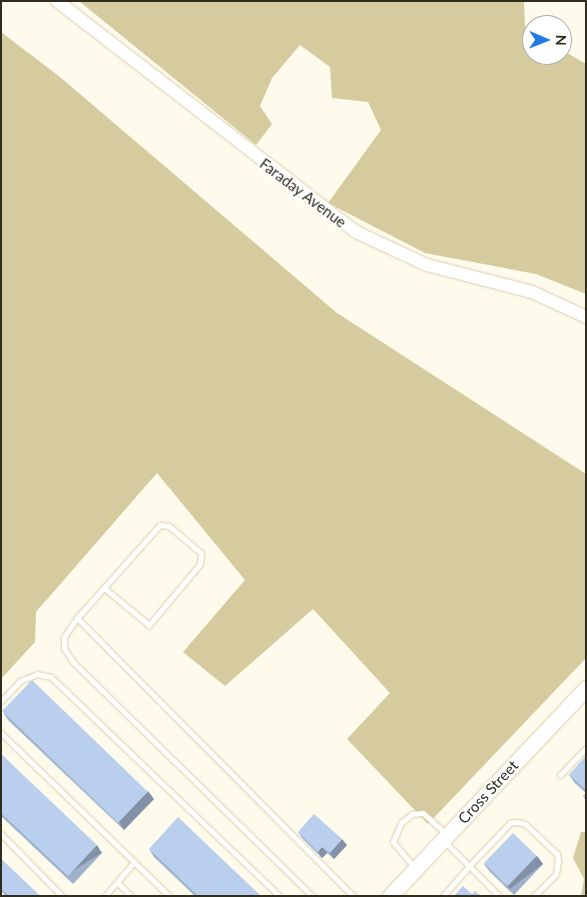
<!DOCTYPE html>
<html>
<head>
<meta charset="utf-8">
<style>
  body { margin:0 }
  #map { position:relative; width:587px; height:897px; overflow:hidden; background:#fefaec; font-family:Lato,sans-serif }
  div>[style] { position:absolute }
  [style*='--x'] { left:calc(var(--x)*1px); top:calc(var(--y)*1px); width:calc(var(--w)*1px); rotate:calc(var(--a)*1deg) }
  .green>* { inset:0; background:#d6cb9e }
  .roads { filter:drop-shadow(0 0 1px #d8cfab) drop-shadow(0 0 1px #d8cfab) }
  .service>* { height:5px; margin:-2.5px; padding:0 2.5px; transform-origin:2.5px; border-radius:2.5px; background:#fff }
  .tertiary>* { height:12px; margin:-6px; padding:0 6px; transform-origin:6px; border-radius:6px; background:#fff }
  .secondary>* { height:15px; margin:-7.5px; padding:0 7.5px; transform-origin:7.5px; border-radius:7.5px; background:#fff }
  .wall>* { inset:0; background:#9fb2cc }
  .shaded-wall>* { inset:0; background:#8291a6; transform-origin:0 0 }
  .building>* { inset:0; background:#b9cfed; transform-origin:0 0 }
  span { translate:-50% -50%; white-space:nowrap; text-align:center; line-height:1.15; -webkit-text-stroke:4.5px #fff; paint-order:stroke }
  .street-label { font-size:15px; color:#302c1e }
  .frame { position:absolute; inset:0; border:2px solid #302c1e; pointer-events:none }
  .north { position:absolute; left:522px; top:15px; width:50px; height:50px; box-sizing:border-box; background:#fff; border:1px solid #acaba5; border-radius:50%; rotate:91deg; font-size:14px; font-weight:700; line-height:20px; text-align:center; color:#302c1e }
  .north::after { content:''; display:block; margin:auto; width:18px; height:22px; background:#2379e3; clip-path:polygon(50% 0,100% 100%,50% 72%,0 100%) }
</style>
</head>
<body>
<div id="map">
  <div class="green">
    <i style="clip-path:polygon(79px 1px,524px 1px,525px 27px,532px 31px,532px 55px,562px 55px,562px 50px,586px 64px,586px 294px,536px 274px,425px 253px,328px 203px,381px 130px,368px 102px,332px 98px,330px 67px,300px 45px,272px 78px,260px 106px,272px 124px,256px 145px)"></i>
    <i style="clip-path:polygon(1px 32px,60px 77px,337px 313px,586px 474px,586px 658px,428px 824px,347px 739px,390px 693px,313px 609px,225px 686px,183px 652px,245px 580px,157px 473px,36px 612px,35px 642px,1px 679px)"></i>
    <i style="clip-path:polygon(581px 832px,586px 832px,586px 896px,581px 896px,584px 879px,573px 858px)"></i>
  </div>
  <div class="roads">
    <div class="service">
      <i style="--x:77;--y:618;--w:125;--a:-48.3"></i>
      <i style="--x:160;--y:525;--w:9;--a:6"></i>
      <i style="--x:169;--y:526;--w:42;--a:40.2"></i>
      <i style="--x:201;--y:553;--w:11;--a:95"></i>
      <i style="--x:200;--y:564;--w:80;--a:129.9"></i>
      <i style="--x:149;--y:625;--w:58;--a:-140.6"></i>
      <i style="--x:1;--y:701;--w:28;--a:-46"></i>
      <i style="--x:20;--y:681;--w:18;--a:-22"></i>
      <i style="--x:37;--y:674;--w:14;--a:12"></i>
      <i style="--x:51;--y:677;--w:316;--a:43.8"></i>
      <i style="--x:1;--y:733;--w:234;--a:44.1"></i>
      <i style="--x:560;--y:775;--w:37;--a:-46"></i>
      <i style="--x:1;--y:834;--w:87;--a:45.5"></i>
      <i style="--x:414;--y:867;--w:33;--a:-130"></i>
      <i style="--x:393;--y:842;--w:21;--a:-67"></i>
      <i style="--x:401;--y:823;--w:14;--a:-39"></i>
      <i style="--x:412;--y:814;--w:11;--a:-5"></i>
      <i style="--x:423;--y:813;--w:30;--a:42"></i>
      <i style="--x:118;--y:883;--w:18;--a:45"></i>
      <i style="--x:105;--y:896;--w:45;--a:-49.5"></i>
      <i style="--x:312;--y:896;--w:334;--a:-135.6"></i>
      <i style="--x:73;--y:662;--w:17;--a:-123"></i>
      <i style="--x:64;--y:648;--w:11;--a:-90"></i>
      <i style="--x:64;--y:637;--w:23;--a:-56"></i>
      <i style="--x:77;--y:618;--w:392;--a:45.2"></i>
      <i style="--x:443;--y:896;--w:40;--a:-49"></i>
      <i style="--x:469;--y:866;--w:37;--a:-135"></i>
      <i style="--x:499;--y:896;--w:42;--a:-135"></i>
      <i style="--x:469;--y:866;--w:59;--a:-46.4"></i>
      <i style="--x:510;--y:823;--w:7;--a:-8"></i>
      <i style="--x:517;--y:822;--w:8;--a:14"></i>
      <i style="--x:525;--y:824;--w:44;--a:43.2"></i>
      <i style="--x:557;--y:854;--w:7;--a:82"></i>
      <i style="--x:558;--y:861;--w:13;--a:99"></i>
      <i style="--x:556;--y:874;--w:31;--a:135"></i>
    </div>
    <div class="tertiary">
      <i style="--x:57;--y:1;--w:378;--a:37.7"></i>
      <i style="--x:356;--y:232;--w:78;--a:24.9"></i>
      <i style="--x:427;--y:265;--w:108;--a:14.4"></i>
      <i style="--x:532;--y:292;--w:60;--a:24.8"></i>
    </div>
    <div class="secondary">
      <i style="--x:390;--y:896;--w:286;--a:-46.7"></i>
    </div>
  </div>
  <div class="wall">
    <i style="clip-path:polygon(3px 712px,154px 799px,124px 830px,8px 720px)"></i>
    <i style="clip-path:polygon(1px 754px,102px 853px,73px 884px,1px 816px)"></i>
    <i style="clip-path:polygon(586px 756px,586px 801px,583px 796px,586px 793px,575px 783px,569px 775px)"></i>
    <i style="clip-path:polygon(298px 832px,347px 845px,334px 859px,327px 853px,322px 858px,302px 838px)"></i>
    <i style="clip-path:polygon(149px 849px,261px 896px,195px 896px,154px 857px)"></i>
    <i style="clip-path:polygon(537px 856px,543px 864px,514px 895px,490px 872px,484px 864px)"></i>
    <i style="clip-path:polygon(1px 859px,40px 896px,6px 896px,1px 891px)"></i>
  </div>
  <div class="shaded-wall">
    <i style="clip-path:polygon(148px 791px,154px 799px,124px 830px,119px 822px)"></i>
    <i style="clip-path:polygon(342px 839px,347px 845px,334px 859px,330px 853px)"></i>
    <i style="left:97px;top:845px;width:9px;height:42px;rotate:58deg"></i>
    <i style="clip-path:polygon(322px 847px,327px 853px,322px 858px,318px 852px)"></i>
    <i style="left:537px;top:856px;width:10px;height:42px;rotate:53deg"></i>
  </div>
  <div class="building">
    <i style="left:32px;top:680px;width:161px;height:43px;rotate:44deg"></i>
    <i style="clip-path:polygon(1px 754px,97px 845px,68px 876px,1px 813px)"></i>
    <i style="clip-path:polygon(586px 756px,586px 790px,569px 775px)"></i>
    <i style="clip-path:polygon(586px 793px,586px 799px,583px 796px)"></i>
    <i style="clip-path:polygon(314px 814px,342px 839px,330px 853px,322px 847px,318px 852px,298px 832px)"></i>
    <i style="clip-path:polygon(178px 817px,261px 896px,198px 896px,149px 849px)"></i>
    <i style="left:513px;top:833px;width:33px;height:42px;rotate:44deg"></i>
    <i style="clip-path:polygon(1px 859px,40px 896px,9px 896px,1px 889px)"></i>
    <i style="clip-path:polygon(463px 886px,472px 894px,475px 891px,481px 896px,454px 896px)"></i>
  </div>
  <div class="street-label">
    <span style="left:303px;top:193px;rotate:37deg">Faraday Avenue</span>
    <span style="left:488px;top:792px;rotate:-47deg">Cross Street</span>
  </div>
  <div class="frame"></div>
  <div class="north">N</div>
</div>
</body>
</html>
